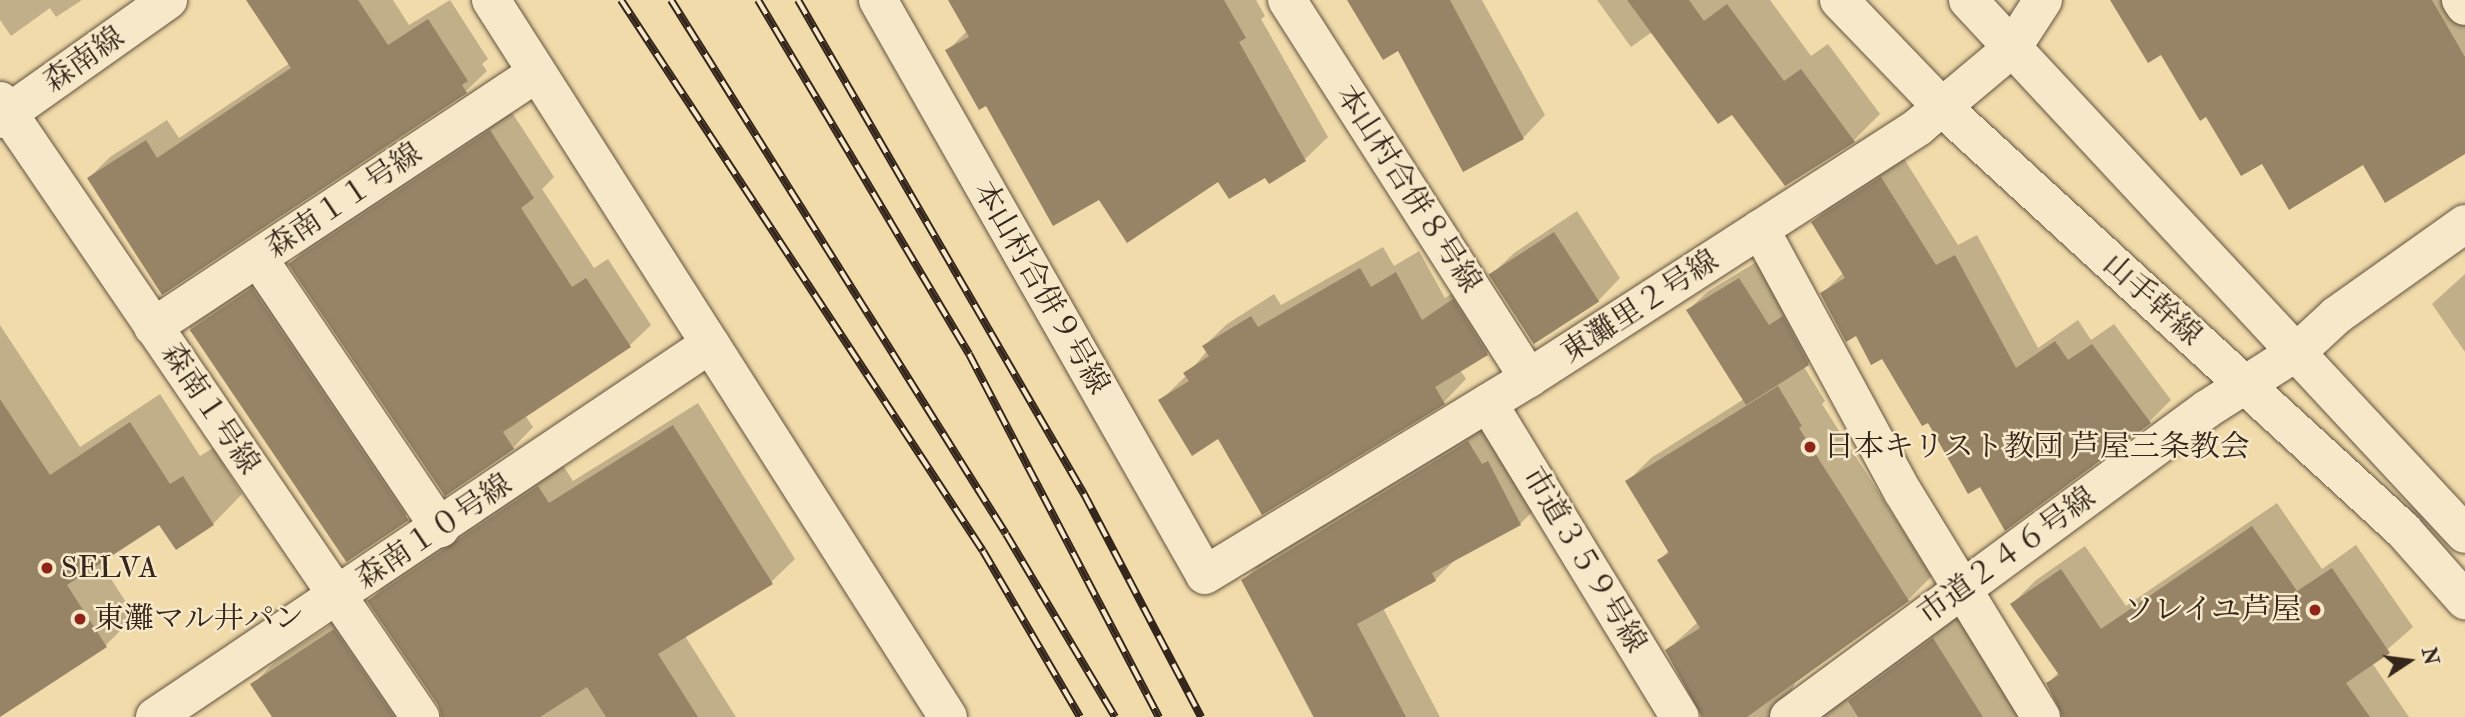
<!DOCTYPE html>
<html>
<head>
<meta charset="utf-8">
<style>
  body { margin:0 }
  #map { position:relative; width:2465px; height:717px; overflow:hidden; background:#f1dbaa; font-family:"IM FELL Double Pica","Noto Serif JP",serif }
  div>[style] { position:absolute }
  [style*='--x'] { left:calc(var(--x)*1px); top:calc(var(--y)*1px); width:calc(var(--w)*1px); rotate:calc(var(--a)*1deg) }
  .shadow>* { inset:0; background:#0003; transform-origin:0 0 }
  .building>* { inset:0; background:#978466; transform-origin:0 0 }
  .roads { filter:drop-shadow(0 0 2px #645340) drop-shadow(0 0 2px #645340) }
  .minor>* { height:38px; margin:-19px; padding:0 19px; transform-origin:19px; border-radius:19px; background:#f6e8c8 }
  .rail>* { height:8px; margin-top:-4px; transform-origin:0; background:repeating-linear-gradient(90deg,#f6e8c8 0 16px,#35261c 0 32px); box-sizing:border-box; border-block:2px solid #35261c }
  .dots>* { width:19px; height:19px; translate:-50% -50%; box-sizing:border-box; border:4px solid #f6e8c8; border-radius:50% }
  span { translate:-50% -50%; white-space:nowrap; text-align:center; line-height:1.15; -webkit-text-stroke:5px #f6e8c8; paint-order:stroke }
  .street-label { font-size:30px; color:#35261c }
  .poi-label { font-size:30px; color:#35261c }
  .left { translate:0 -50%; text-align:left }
  .right { translate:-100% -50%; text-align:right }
  .north { position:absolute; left:2374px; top:626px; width:70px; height:70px; -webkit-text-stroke:5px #f6e8c8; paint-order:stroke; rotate:77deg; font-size:19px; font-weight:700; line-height:28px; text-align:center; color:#35261c }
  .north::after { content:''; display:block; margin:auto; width:24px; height:32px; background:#35261c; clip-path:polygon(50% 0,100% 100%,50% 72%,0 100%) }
</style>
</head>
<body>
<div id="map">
  <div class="shadow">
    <i style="clip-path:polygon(0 0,82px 0,56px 17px,50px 8px,11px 36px,0 20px)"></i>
    <i style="clip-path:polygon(260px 0,393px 0,409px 25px,450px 0,488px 59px,482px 64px,487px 71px,465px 92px,89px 178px,110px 157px,167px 120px,179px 138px,290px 63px)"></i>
    <i style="clip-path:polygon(950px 0,1256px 0,1265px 16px,1261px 19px,1328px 137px,1305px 159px,1270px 182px,1266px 176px,1219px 179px,1100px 198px,986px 104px,947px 51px,967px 31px)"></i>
    <i style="clip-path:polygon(1349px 0,1482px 0,1545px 115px,1523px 138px,1399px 49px)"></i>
    <i style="clip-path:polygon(1597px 0,1770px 0,1811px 56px,1828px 44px,1880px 114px,1854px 140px,1785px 184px,1732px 112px,1652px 32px,1631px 47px)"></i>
    <i style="clip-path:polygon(2134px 0,2465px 0,2465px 153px,2364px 163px)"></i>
    <i style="clip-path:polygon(511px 111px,554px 177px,542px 189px,594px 268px,608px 259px,651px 325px,630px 345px,525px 415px,533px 427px,513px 448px,290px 264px,311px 243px)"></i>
    <i style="clip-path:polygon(1903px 157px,1958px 245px,1977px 235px,2038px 348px,2078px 320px,2091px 340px,2114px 324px,2171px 400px,2149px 422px,1981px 485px,1882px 357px,1822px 294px,1844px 272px,1813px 222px,1835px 200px)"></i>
    <i style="clip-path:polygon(1577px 211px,1620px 278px,1598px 301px,1491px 275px,1514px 253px)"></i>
    <i style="clip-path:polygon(1383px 247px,1394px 266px,1419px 251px,1445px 298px,1476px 278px,1510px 331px,1487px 353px,1460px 370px,1466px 379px,1444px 402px,1161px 400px,1187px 375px,1207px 351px,1204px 346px,1227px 324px,1274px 294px,1281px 305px)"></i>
    <i style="clip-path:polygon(1758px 261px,1827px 346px,1804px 367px,1825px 401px,1822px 404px,1932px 576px,1908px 600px,1795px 683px,1790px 694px,1958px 616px,2054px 712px,2063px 713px,2048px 683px,2059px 672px,2012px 604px,2036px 580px,2085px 546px,2126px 606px,2277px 503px,2322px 569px,2356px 545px,2413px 627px,2372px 663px,2409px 717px,1701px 717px,1700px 705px,1667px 650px,1698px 622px,1660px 560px,1669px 550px,1627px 482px,1651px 458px,1744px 399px,1688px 310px,1707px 292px)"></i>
    <i style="left:268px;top:274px;width:277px;height:95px;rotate:56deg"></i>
    <i style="clip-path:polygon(2465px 274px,2465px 352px,2432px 304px)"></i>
    <i style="clip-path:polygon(0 325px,80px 447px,160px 394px,200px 456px,213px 448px,242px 494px,213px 524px,176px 548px,160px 522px,100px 562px,135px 616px,106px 645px,0 715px)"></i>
    <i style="clip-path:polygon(698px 403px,795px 559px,771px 582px,685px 636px,736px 717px,274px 717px,252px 685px,276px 661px,358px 607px,426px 707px,441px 714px,440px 705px,369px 601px,393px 577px,562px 464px,573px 481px)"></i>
    <i style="clip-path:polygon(1491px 419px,1543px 501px,1520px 524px,1458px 557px,1435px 580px,1383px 608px,1440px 717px,1313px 717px,1243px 581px,1265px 558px)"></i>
  </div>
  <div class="building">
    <i style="clip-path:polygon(246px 0,358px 0,388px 45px,428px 19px,468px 81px,462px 85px,467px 93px,162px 295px,87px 178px,146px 140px,157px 158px,291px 68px)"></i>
    <i style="clip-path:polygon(948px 0,1224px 0,1246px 38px,1239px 42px,1306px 161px,1269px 184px,1265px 178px,1229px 199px,1218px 182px,1127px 243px,1099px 200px,1053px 226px,986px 106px,979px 110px,945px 50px,969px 37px)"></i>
    <i style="clip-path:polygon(1347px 0,1450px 0,1524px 139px,1463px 172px,1398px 51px,1383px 60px)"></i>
    <i style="clip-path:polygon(1627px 0,1689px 0,1704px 21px,1727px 4px,1784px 81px,1801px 69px,1855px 142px,1785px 186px,1732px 115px,1718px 124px)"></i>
    <i style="clip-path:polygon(2110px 0,2432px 0,2465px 57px,2465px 154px,2385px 203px,2363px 165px,2289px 210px,2262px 164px,2241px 176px,2206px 117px,2200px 121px,2161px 55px,2148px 63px)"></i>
    <i style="clip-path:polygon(490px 130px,534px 198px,521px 208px,572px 287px,586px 278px,631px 347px,503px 432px,514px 449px,445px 496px,288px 264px)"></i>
    <i style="clip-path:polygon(1881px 177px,1936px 265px,1955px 255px,2016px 368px,2055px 341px,2068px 360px,2092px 344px,2151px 423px,2005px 531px,1980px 487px,1968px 494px,1928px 423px,1922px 426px,1882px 359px,1871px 365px,1856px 336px,1846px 342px,1820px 293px,1845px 278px,1811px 222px)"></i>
    <i style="left:1554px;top:232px;width:83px;height:78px;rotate:57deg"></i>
    <i style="clip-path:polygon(1360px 268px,1371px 287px,1396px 272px,1422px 320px,1453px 299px,1488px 355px,1435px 387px,1445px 404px,1262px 515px,1218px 439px,1192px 456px,1158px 400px,1189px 381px,1183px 373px,1209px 356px,1202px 346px,1251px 316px,1258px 327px)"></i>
    <i style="clip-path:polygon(1739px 278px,1769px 325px,1783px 316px,1809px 365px,1746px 405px,1686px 310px)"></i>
    <i style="left:252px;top:288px;width:280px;height:75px;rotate:56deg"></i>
    <i style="clip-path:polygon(1778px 386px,1802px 426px,1799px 428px,1909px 601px,1747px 717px,1702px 717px,1665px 650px,1700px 628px,1657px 560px,1669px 553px,1625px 481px)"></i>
    <i style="clip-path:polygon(0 399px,50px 475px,130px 422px,170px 484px,183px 476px,214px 525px,176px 550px,159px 525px,67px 585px,107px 647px,0 717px)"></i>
    <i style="clip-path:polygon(673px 425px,773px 584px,658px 654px,698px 717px,606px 717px,587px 687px,540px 717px,442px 717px,438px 705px,367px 601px,538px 486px,549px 503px)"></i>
    <i style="clip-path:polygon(1468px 441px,1482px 464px,1488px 461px,1521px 525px,1432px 573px,1436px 581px,1357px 624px,1406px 717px,1314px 717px,1241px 580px)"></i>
    <i style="clip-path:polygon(2252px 526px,2297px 591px,2332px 568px,2390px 653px,2346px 683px,2370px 717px,2063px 717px,2046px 683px,2059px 675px,2010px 604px,2061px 569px,2101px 629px)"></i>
    <i style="clip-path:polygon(334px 629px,394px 717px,272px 717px,250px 684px)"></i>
    <i style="clip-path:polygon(1933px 638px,1983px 717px,1858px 717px,1848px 701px)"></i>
  </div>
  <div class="roads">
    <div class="minor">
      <i style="--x:491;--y:0;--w:850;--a:57.49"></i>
      <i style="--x:878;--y:0;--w:661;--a:60.37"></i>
      <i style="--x:1205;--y:575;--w:379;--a:-31.3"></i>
      <i style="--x:1529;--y:378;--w:463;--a:-32.8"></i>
      <i style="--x:1918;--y:127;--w:123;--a:-40"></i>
      <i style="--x:2012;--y:48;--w:57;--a:-57.1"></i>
      <i style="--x:1287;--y:0;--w:449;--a:57.4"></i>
      <i style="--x:1839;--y:0;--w:149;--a:46.1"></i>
      <i style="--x:1942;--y:107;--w:626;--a:42.54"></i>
      <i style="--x:2403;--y:530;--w:94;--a:48.5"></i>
      <i style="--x:1968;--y:0;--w:729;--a:47.06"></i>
      <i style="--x:2461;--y:0;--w:7;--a:56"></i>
      <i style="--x:0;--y:101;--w:746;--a:55.71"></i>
      <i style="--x:0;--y:119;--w:206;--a:-35.3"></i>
      <i style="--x:1760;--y:229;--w:299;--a:61.5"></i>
      <i style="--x:1903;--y:492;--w:264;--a:58.5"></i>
      <i style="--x:258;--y:258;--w:326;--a:56"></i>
      <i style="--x:153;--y:327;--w:458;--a:-33.5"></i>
      <i style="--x:1488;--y:403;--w:368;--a:58.6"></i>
      <i style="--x:155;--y:717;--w:669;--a:-33.9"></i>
      <i style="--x:1789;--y:717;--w:519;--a:-36.38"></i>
      <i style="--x:2207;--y:409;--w:108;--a:-32.5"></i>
      <i style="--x:2298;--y:351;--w:53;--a:-42.7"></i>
      <i style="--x:2337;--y:315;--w:157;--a:-35.4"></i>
    </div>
  </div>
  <div class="rail">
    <i style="--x:621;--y:0;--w:659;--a:56.7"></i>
    <i style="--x:983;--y:551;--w:192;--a:59.7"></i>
    <i style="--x:671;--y:0;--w:630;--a:57.9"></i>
    <i style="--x:1006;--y:534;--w:213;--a:59.2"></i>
    <i style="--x:758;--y:0;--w:412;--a:59.2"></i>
    <i style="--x:969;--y:354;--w:410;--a:62.4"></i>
    <i style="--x:798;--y:0;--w:571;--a:59.93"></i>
    <i style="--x:1084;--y:494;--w:252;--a:62.3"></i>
  </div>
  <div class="dots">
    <i style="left:1810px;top:447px;background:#8f2418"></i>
    <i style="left:47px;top:568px;background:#8f2418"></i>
    <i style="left:2315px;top:610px;background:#8f2418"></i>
    <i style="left:80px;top:619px;background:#8f2418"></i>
  </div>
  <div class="street-label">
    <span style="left:84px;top:60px;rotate:-35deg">森南線</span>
    <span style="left:1408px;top:189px;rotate:57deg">本山村合併８号線</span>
    <span style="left:344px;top:201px;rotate:-34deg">森南１１号線</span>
    <span style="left:1041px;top:288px;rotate:60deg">本山村合併９号線</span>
    <span style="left:2152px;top:300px;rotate:42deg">山手幹線</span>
    <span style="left:1640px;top:307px;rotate:-33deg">東灘里２号線</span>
    <span style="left:210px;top:409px;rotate:56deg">森南１号線</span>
    <span style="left:434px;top:532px;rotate:-34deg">森南１０号線</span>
    <span style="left:2007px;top:556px;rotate:-36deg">市道２４６号線</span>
    <span style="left:1584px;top:560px;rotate:59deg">市道３５９号線</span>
  </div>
  <div class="poi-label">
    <span class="left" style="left:1824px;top:447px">日本キリスト教団 芦屋三条教会</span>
    <span class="left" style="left:61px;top:568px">SELVA</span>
    <span class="right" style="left:2301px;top:610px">ソレイユ芦屋</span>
    <span class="left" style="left:94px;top:619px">東灘マル井パン</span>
  </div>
  <div class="north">N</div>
</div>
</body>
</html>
